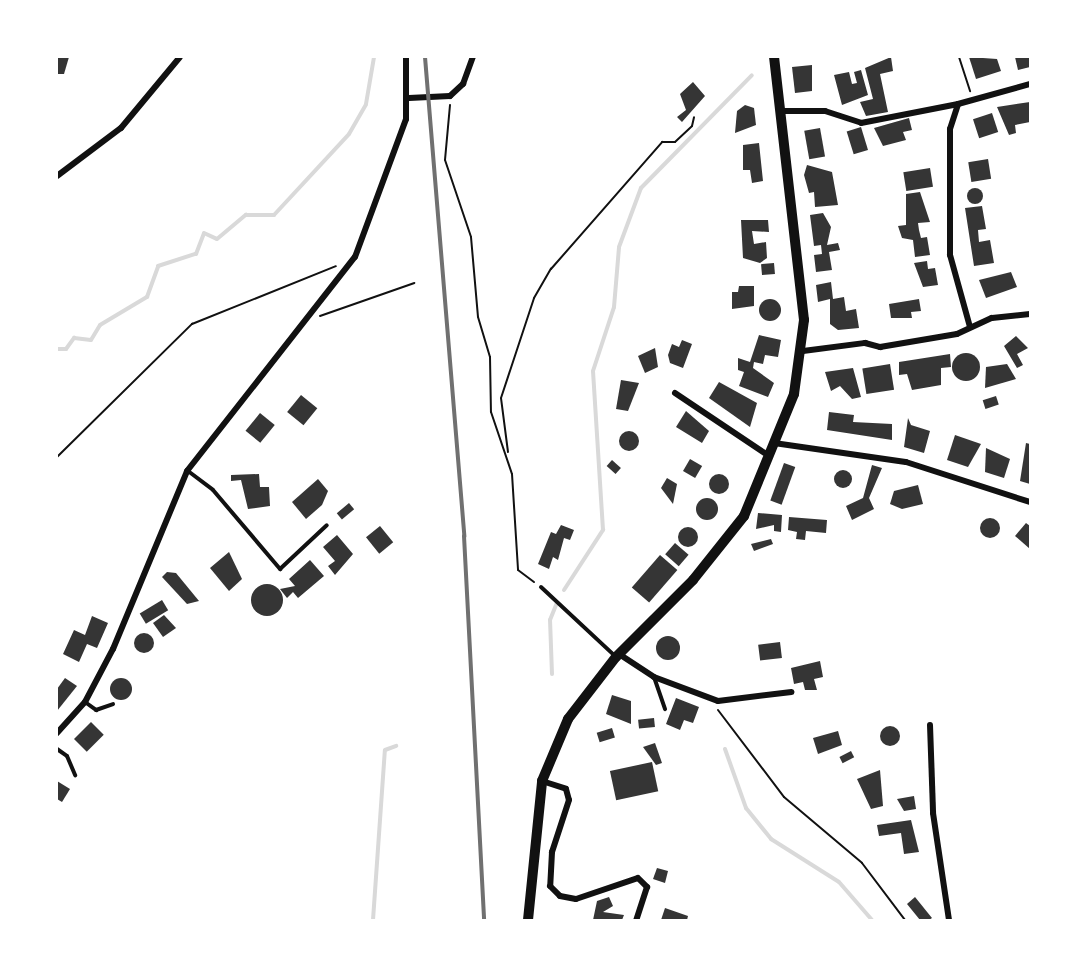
<!DOCTYPE html>
<html>
<head>
<meta charset="utf-8">
<style>
  body { margin:0 }
  #map { position:relative; width:1087px; height:977px; overflow:hidden; background:#fff; font-family:Figtree,sans-serif }
  div>[style] { position:absolute }
  [style*='--x'] { left:calc(var(--x)*1px); top:calc(var(--y)*1px); width:calc(var(--w)*1px); rotate:calc(var(--a)*1deg) }
  .stream>* { height:4px; margin:-2px; padding:0 2px; transform-origin:2px; border-radius:2px; background:#d9d9d9 }
  .building>* { inset:0; background:#353535; transform-origin:0 0 }
  .round { border-radius:50% }
  .path>* { height:2px; margin:-1px; padding:0 1px; transform-origin:1px; border-radius:1px; background:#111 }
  .service>* { height:4px; margin:-2px; padding:0 2px; transform-origin:2px; border-radius:2px; background:#111 }
  .minor>* { height:6px; margin:-3px; padding:0 3px; transform-origin:3px; border-radius:3px; background:#111 }
  .tertiary>* { height:10px; margin:-5px; padding:0 5px; transform-origin:5px; border-radius:5px; background:#111 }
  .rail>* { height:4px; margin:-2px; padding:0 2px; transform-origin:2px; border-radius:2px; background:#707070 }
  span { translate:-50% -50%; white-space:nowrap; text-align:center; line-height:1.15; -webkit-text-stroke:4.5px #fff; paint-order:stroke }
  .frame { position:absolute; inset:0; border:58px solid #fff; pointer-events:none }
</style>
</head>
<body>
<div id="map">
  <div class="stream">
    <i style="--x:57;--y:349;--w:9;--a:0"></i>
    <i style="--x:66;--y:349;--w:14;--a:-54"></i>
    <i style="--x:74;--y:338;--w:17;--a:7"></i>
    <i style="--x:91;--y:340;--w:17;--a:-59"></i>
    <i style="--x:100;--y:325;--w:55;--a:-30.8"></i>
    <i style="--x:147;--y:297;--w:33;--a:-70"></i>
    <i style="--x:158;--y:266;--w:40;--a:-18"></i>
    <i style="--x:196;--y:254;--w:22;--a:-69"></i>
    <i style="--x:204;--y:233;--w:14;--a:25"></i>
    <i style="--x:217;--y:239;--w:38;--a:-40"></i>
    <i style="--x:246;--y:215;--w:28;--a:0"></i>
    <i style="--x:274;--y:215;--w:110;--a:-47.2"></i>
    <i style="--x:349;--y:134;--w:34;--a:-60"></i>
    <i style="--x:366;--y:104;--w:48;--a:-80.3"></i>
    <i style="--x:564;--y:590;--w:72;--a:-57"></i>
    <i style="--x:603;--y:530;--w:159;--a:-93.6"></i>
    <i style="--x:593;--y:371;--w:67;--a:-71.8"></i>
    <i style="--x:614;--y:307;--w:60;--a:-85.2"></i>
    <i style="--x:619;--y:247;--w:63;--a:-69.6"></i>
    <i style="--x:641;--y:188;--w:158;--a:-45.5"></i>
    <i style="--x:552;--y:674;--w:54;--a:-92.1"></i>
    <i style="--x:550;--y:620;--w:18;--a:-68"></i>
    <i style="--x:725;--y:749;--w:63;--a:70.4"></i>
    <i style="--x:746;--y:808;--w:40;--a:51"></i>
    <i style="--x:771;--y:839;--w:80;--a:32.3"></i>
    <i style="--x:839;--y:882;--w:50;--a:49"></i>
    <i style="--x:373;--y:920;--w:170;--a:-86"></i>
    <i style="--x:385;--y:750;--w:12;--a:-20"></i>
  </div>
  <div class="building">
    <i style="clip-path:polygon(57px 57px,69px 57px,64px 74px,57px 74px)"></i>
    <i style="clip-path:polygon(891px 57px,893px 71px,880px 74px,888px 112px,866px 116px,860px 102px,873px 99px,865px 68px)"></i>
    <i style="clip-path:polygon(969px 57px,997px 59px,1001px 71px,976px 79px)"></i>
    <i style="clip-path:polygon(1015px 57px,1030px 57px,1030px 67px,1018px 70px)"></i>
    <i style="clip-path:polygon(812px 65px,812px 91px,795px 93px,792px 67px)"></i>
    <i style="clip-path:polygon(861px 70px,868px 95px,842px 105px,834px 75px,849px 72px,852px 84px,857px 83px,854px 72px)"></i>
    <i style="clip-path:polygon(693px 82px,705px 96px,682px 122px,677px 117px,686px 110px,680px 94px)"></i>
    <i style="clip-path:polygon(1030px 102px,1030px 122px,1015px 125px,1016px 133px,1009px 135px,997px 107px)"></i>
    <i style="clip-path:polygon(745px 105px,754px 108px,756px 125px,735px 133px,737px 111px)"></i>
    <i style="left:992px;top:113px;width:20px;height:20px;rotate:72deg"></i>
    <i style="clip-path:polygon(909px 118px,912px 130px,903px 132px,906px 140px,883px 146px,874px 128px)"></i>
    <i style="left:861px;top:127px;width:24px;height:15px;rotate:73deg"></i>
    <i style="left:820px;top:128px;width:29px;height:16px;rotate:80deg"></i>
    <i style="clip-path:polygon(759px 143px,763px 181px,752px 183px,750px 170px,743px 170px,743px 145px)"></i>
    <i style="left:988px;top:159px;width:20px;height:20px;rotate:81deg"></i>
    <i style="clip-path:polygon(807px 165px,832px 172px,838px 205px,815px 207px,814px 192px,809px 193px,804px 175px)"></i>
    <i style="left:930px;top:168px;width:19px;height:27px;rotate:81deg"></i>
    <i class="round" style="left:967px;top:188px;width:16px;height:16px"></i>
    <i style="clip-path:polygon(920px 192px,930px 222px,918px 223px,919px 230px,921px 238px,927px 237px,930px 255px,915px 257px,913px 240px,902px 238px,898px 226px,906px 225px,906px 194px)"></i>
    <i style="clip-path:polygon(982px 206px,986px 229px,978px 230px,979px 242px,990px 240px,994px 263px,974px 266px,965px 208px)"></i>
    <i style="clip-path:polygon(823px 213px,831px 227px,827px 245px,838px 243px,840px 250px,829px 252px,832px 270px,816px 272px,814px 255px,822px 254px,821px 245px,814px 246px,810px 215px)"></i>
    <i style="clip-path:polygon(741px 220px,768px 220px,769px 232px,752px 231px,754px 244px,766px 242px,767px 258px,760px 263px,743px 258px)"></i>
    <i style="clip-path:polygon(927px 261px,928px 269px,935px 268px,938px 285px,923px 287px,914px 263px)"></i>
    <i style="left:774px;top:263px;width:11px;height:13px;rotate:85deg"></i>
    <i style="clip-path:polygon(1011px 272px,1017px 287px,986px 298px,979px 280px)"></i>
    <i style="clip-path:polygon(831px 282px,833px 299px,844px 297px,846px 311px,856px 309px,859px 328px,838px 330px,830px 324px,830px 299px,818px 302px,816px 285px)"></i>
    <i style="clip-path:polygon(739px 286px,754px 286px,754px 306px,732px 309px,732px 292px,738px 292px)"></i>
    <i style="clip-path:polygon(919px 299px,921px 311px,911px 312px,912px 318px,891px 318px,889px 304px)"></i>
    <i class="round" style="left:759px;top:299px;width:22px;height:22px"></i>
    <i style="clip-path:polygon(759px 335px,781px 340px,778px 357px,765px 355px,763px 364px,754px 362px,753px 368px,774px 383px,768px 397px,739px 386px,744px 372px,738px 370px,738px 358px,750px 362px)"></i>
    <i style="clip-path:polygon(1016px 336px,1028px 348px,1017px 354px,1023px 365px,1017px 368px,1004px 346px)"></i>
    <i style="clip-path:polygon(682px 340px,692px 344px,683px 368px,670px 363px,668px 355px,672px 344px,679px 347px)"></i>
    <i style="clip-path:polygon(655px 348px,658px 367px,645px 373px,638px 356px)"></i>
    <i class="round" style="left:952px;top:353px;width:28px;height:28px"></i>
    <i style="clip-path:polygon(950px 354px,951px 367px,941px 368px,941px 385px,912px 390px,907px 374px,899px 375px,899px 362px)"></i>
    <i style="left:890px;top:364px;width:26px;height:28px;rotate:81deg"></i>
    <i style="clip-path:polygon(1007px 364px,1016px 379px,985px 388px,986px 367px)"></i>
    <i style="clip-path:polygon(853px 368px,861px 397px,852px 399px,840px 386px,831px 391px,825px 372px)"></i>
    <i style="clip-path:polygon(621px 380px,639px 383px,628px 411px,616px 409px)"></i>
    <i style="clip-path:polygon(719px 382px,757px 403px,750px 427px,709px 398px)"></i>
    <i style="left:301px;top:395px;width:21px;height:22px;rotate:39deg"></i>
    <i style="left:996px;top:396px;width:9px;height:14px;rotate:72deg"></i>
    <i style="clip-path:polygon(686px 411px,709px 431px,702px 443px,676px 427px)"></i>
    <i style="clip-path:polygon(829px 412px,854px 415px,853px 422px,892px 424px,892px 440px,827px 430px)"></i>
    <i style="left:260px;top:413px;width:19px;height:23px;rotate:39deg"></i>
    <i style="clip-path:polygon(908px 418px,911px 425px,930px 431px,924px 453px,904px 447px)"></i>
    <i class="round" style="left:619px;top:431px;width:20px;height:20px"></i>
    <i style="clip-path:polygon(955px 435px,981px 444px,968px 467px,947px 460px)"></i>
    <i style="clip-path:polygon(1026px 443px,1030px 444px,1030px 484px,1020px 481px)"></i>
    <i style="clip-path:polygon(986px 448px,1010px 459px,1004px 478px,985px 472px)"></i>
    <i style="left:690px;top:459px;width:14px;height:14px;rotate:30deg"></i>
    <i style="left:612px;top:460px;width:12px;height:8px;rotate:42deg"></i>
    <i style="left:784px;top:463px;width:12px;height:40px;rotate:20deg"></i>
    <i style="clip-path:polygon(872px 465px,882px 468px,869px 498px,874px 509px,852px 520px,846px 506px,863px 498px)"></i>
    <i class="round" style="left:834px;top:470px;width:18px;height:18px"></i>
    <i class="round" style="left:709px;top:474px;width:20px;height:20px"></i>
    <i style="clip-path:polygon(259px 474px,260px 487px,269px 487px,270px 506px,248px 509px,241px 480px,231px 481px,231px 475px)"></i>
    <i style="clip-path:polygon(667px 478px,677px 484px,673px 504px,661px 488px)"></i>
    <i style="clip-path:polygon(318px 479px,328px 491px,322px 505px,306px 519px,292px 502px)"></i>
    <i style="clip-path:polygon(918px 485px,923px 504px,902px 509px,890px 504px,894px 491px)"></i>
    <i class="round" style="left:696px;top:498px;width:22px;height:22px"></i>
    <i style="left:349px;top:503px;width:8px;height:16px;rotate:50deg"></i>
    <i style="clip-path:polygon(758px 513px,782px 515px,781px 532px,774px 531px,774px 525px,756px 529px)"></i>
    <i style="clip-path:polygon(789px 517px,827px 520px,826px 533px,806px 531px,805px 540px,796px 539px,797px 532px,788px 530px)"></i>
    <i class="round" style="left:980px;top:518px;width:20px;height:20px"></i>
    <i style="clip-path:polygon(1026px 523px,1030px 526px,1030px 549px,1015px 536px)"></i>
    <i style="clip-path:polygon(561px 525px,574px 530px,570px 540px,564px 538px,558px 560px,553px 557px,549px 569px,538px 564px,551px 532px,556px 534px)"></i>
    <i style="left:380px;top:526px;width:21px;height:18px;rotate:51deg"></i>
    <i class="round" style="left:678px;top:527px;width:20px;height:20px"></i>
    <i style="clip-path:polygon(337px 535px,353px 554px,335px 575px,328px 566px,335px 561px,323px 547px)"></i>
    <i style="clip-path:polygon(771px 539px,773px 544px,754px 551px,751px 544px)"></i>
    <i style="left:675px;top:543px;width:18px;height:15px;rotate:41deg"></i>
    <i style="clip-path:polygon(229px 552px,242px 579px,229px 591px,210px 568px)"></i>
    <i style="left:660px;top:555px;width:23px;height:43px;rotate:41deg"></i>
    <i style="clip-path:polygon(310px 560px,324px 576px,298px 598px,293px 592px,287px 598px,280px 589px,295px 586px,289px 579px)"></i>
    <i style="clip-path:polygon(167px 572px,176px 573px,199px 601px,187px 604px,162px 577px)"></i>
    <i class="round" style="left:251px;top:584px;width:32px;height:32px"></i>
    <i style="left:162px;top:600px;width:12px;height:26px;rotate:59deg"></i>
    <i style="clip-path:polygon(164px 615px,176px 628px,163px 637px,153px 623px)"></i>
    <i style="clip-path:polygon(92px 616px,108px 623px,97px 648px,87px 644px,79px 662px,63px 654px,74px 630px,85px 635px)"></i>
    <i class="round" style="left:134px;top:633px;width:20px;height:20px"></i>
    <i class="round" style="left:656px;top:636px;width:24px;height:24px"></i>
    <i style="left:780px;top:642px;width:16px;height:22px;rotate:83deg"></i>
    <i style="clip-path:polygon(820px 661px,823px 677px,814px 679px,817px 690px,805px 690px,803px 682px,794px 684px,791px 668px)"></i>
    <i style="clip-path:polygon(65px 678px,77px 686px,57px 711px,57px 689px)"></i>
    <i class="round" style="left:110px;top:678px;width:22px;height:22px"></i>
    <i style="clip-path:polygon(612px 695px,631px 701px,631px 724px,606px 714px)"></i>
    <i style="clip-path:polygon(676px 698px,699px 707px,693px 723px,684px 720px,680px 730px,666px 724px)"></i>
    <i style="left:654px;top:718px;width:9px;height:16px;rotate:84deg"></i>
    <i style="left:91px;top:722px;width:18px;height:24px;rotate:45deg"></i>
    <i class="round" style="left:880px;top:726px;width:20px;height:20px"></i>
    <i style="left:612px;top:728px;width:10px;height:16px;rotate:73deg"></i>
    <i style="clip-path:polygon(838px 731px,842px 745px,818px 754px,813px 738px)"></i>
    <i style="clip-path:polygon(655px 743px,662px 763px,656px 765px,643px 747px)"></i>
    <i style="left:851px;top:751px;width:7px;height:13px;rotate:63deg"></i>
    <i style="left:652px;top:762px;width:30px;height:43px;rotate:78deg"></i>
    <i style="clip-path:polygon(880px 770px,883px 806px,871px 809px,857px 779px)"></i>
    <i style="clip-path:polygon(57px 781px,70px 789px,62px 802px,57px 799px)"></i>
    <i style="clip-path:polygon(914px 796px,916px 809px,904px 811px,897px 799px)"></i>
    <i style="clip-path:polygon(911px 820px,919px 852px,904px 854px,901px 833px,879px 836px,877px 825px)"></i>
    <i style="clip-path:polygon(657px 868px,668px 871px,665px 883px,653px 879px)"></i>
    <i style="clip-path:polygon(609px 897px,613px 906px,603px 912px,624px 915px,622px 920px,593px 920px,597px 901px)"></i>
    <i style="clip-path:polygon(915px 897px,932px 918px,929px 920px,920px 920px,907px 904px)"></i>
    <i style="clip-path:polygon(665px 908px,688px 916px,687px 920px,661px 920px)"></i>
  </div>
  <div class="path">
    <i style="--x:959;--y:57;--w:36;--a:72"></i>
    <i style="--x:450;--y:105;--w:55;--a:95.2"></i>
    <i style="--x:445;--y:160;--w:81;--a:71.3"></i>
    <i style="--x:471;--y:237;--w:80;--a:85"></i>
    <i style="--x:478;--y:317;--w:42;--a:73.3"></i>
    <i style="--x:490;--y:357;--w:55;--a:89"></i>
    <i style="--x:491;--y:412;--w:65;--a:71.3"></i>
    <i style="--x:512;--y:474;--w:96;--a:86.4"></i>
    <i style="--x:518;--y:570;--w:20;--a:37"></i>
    <i style="--x:320;--y:316;--w:100;--a:-19.3"></i>
    <i style="--x:508;--y:452;--w:54;--a:-97.4"></i>
    <i style="--x:501;--y:398;--w:105;--a:-71.7"></i>
    <i style="--x:534;--y:298;--w:34;--a:-60"></i>
    <i style="--x:551;--y:269;--w:169;--a:-48.8"></i>
    <i style="--x:662;--y:142;--w:13;--a:0"></i>
    <i style="--x:675;--y:142;--w:23;--a:-43"></i>
    <i style="--x:692;--y:126;--w:9;--a:-77"></i>
    <i style="--x:57;--y:457;--w:190;--a:-44.6"></i>
    <i style="--x:192;--y:324;--w:155;--a:-21.9"></i>
    <i style="--x:718;--y:710;--w:109;--a:52.8"></i>
    <i style="--x:784;--y:797;--w:102;--a:40.2"></i>
    <i style="--x:862;--y:863;--w:71;--a:53"></i>
  </div>
  <div class="service">
    <i style="--x:188;--y:471;--w:31;--a:37"></i>
    <i style="--x:213;--y:490;--w:104;--a:49.7"></i>
    <i style="--x:280;--y:569;--w:64;--a:-43.1"></i>
    <i style="--x:541;--y:587;--w:101;--a:43"></i>
    <i style="--x:654;--y:677;--w:34;--a:71"></i>
    <i style="--x:85;--y:702;--w:14;--a:36"></i>
    <i style="--x:96;--y:710;--w:18;--a:-19"></i>
    <i style="--x:57;--y:749;--w:12;--a:35"></i>
    <i style="--x:67;--y:756;--w:21;--a:67"></i>
  </div>
  <div class="minor">
    <i style="--x:409;--y:98;--w:41;--a:-2.8"></i>
    <i style="--x:450;--y:96;--w:18;--a:-43"></i>
    <i style="--x:463;--y:84;--w:29;--a:-70"></i>
    <i style="--x:781;--y:111;--w:44;--a:0"></i>
    <i style="--x:825;--y:111;--w:38;--a:18"></i>
    <i style="--x:861;--y:123;--w:99;--a:-11.1"></i>
    <i style="--x:57;--y:176;--w:80;--a:-36.9"></i>
    <i style="--x:121;--y:128;--w:92;--a:-50.3"></i>
    <i style="--x:970;--y:327;--w:75;--a:-105.5"></i>
    <i style="--x:950;--y:255;--w:126;--a:-90"></i>
    <i style="--x:950;--y:129;--w:26;--a:-72"></i>
    <i style="--x:958;--y:104;--w:75;--a:-15.5"></i>
    <i style="--x:803;--y:351;--w:63;--a:-7.4"></i>
    <i style="--x:865;--y:343;--w:16;--a:15"></i>
    <i style="--x:880;--y:347;--w:78;--a:-9.6"></i>
    <i style="--x:957;--y:334;--w:38;--a:-25"></i>
    <i style="--x:992;--y:318;--w:38;--a:-6"></i>
    <i style="--x:675;--y:393;--w:113;--a:33.8"></i>
    <i style="--x:774;--y:443;--w:133;--a:8.2"></i>
    <i style="--x:906;--y:462;--w:130;--a:17.9"></i>
    <i style="--x:619;--y:654;--w:42;--a:33.3"></i>
    <i style="--x:654;--y:677;--w:68;--a:20.6"></i>
    <i style="--x:718;--y:701;--w:74;--a:-7"></i>
    <i style="--x:930;--y:725;--w:88;--a:88"></i>
    <i style="--x:933;--y:813;--w:108;--a:81.5"></i>
    <i style="--x:57;--y:733;--w:42;--a:-47.9"></i>
    <i style="--x:85;--y:702;--w:60;--a:-62.2"></i>
    <i style="--x:113;--y:649;--w:193;--a:-67.4"></i>
    <i style="--x:187;--y:471;--w:272;--a:-51.9"></i>
    <i style="--x:355;--y:257;--w:147;--a:-69.7"></i>
    <i style="--x:406;--y:119;--w:62;--a:-90"></i>
    <i style="--x:542;--y:781;--w:25;--a:18"></i>
    <i style="--x:566;--y:789;--w:11;--a:75"></i>
    <i style="--x:569;--y:800;--w:55;--a:108.1"></i>
    <i style="--x:552;--y:852;--w:34;--a:93"></i>
    <i style="--x:550;--y:886;--w:14;--a:45"></i>
    <i style="--x:560;--y:896;--w:16;--a:11"></i>
    <i style="--x:576;--y:899;--w:65;--a:-18.7"></i>
    <i style="--x:638;--y:878;--w:13;--a:45"></i>
    <i style="--x:647;--y:887;--w:35;--a:108"></i>
  </div>
  <div class="tertiary">
    <i style="--x:528;--y:920;--w:140;--a:-84.2"></i>
    <i style="--x:542;--y:781;--w:67;--a:-67.2"></i>
    <i style="--x:568;--y:719;--w:78;--a:-52.3"></i>
    <i style="--x:616;--y:657;--w:109;--a:-45"></i>
    <i style="--x:693;--y:580;--w:82;--a:-51.4"></i>
    <i style="--x:744;--y:516;--w:132;--a:-67.7"></i>
    <i style="--x:794;--y:394;--w:75;--a:-82.3"></i>
    <i style="--x:804;--y:320;--w:265;--a:-96.5"></i>
  </div>
  <div class="rail">
    <i style="--x:425;--y:57;--w:481;--a:85.3"></i>
    <i style="--x:464;--y:536;--w:385;--a:87"></i>
  </div>
  <div class="frame"></div>
</div>
</body>
</html>
